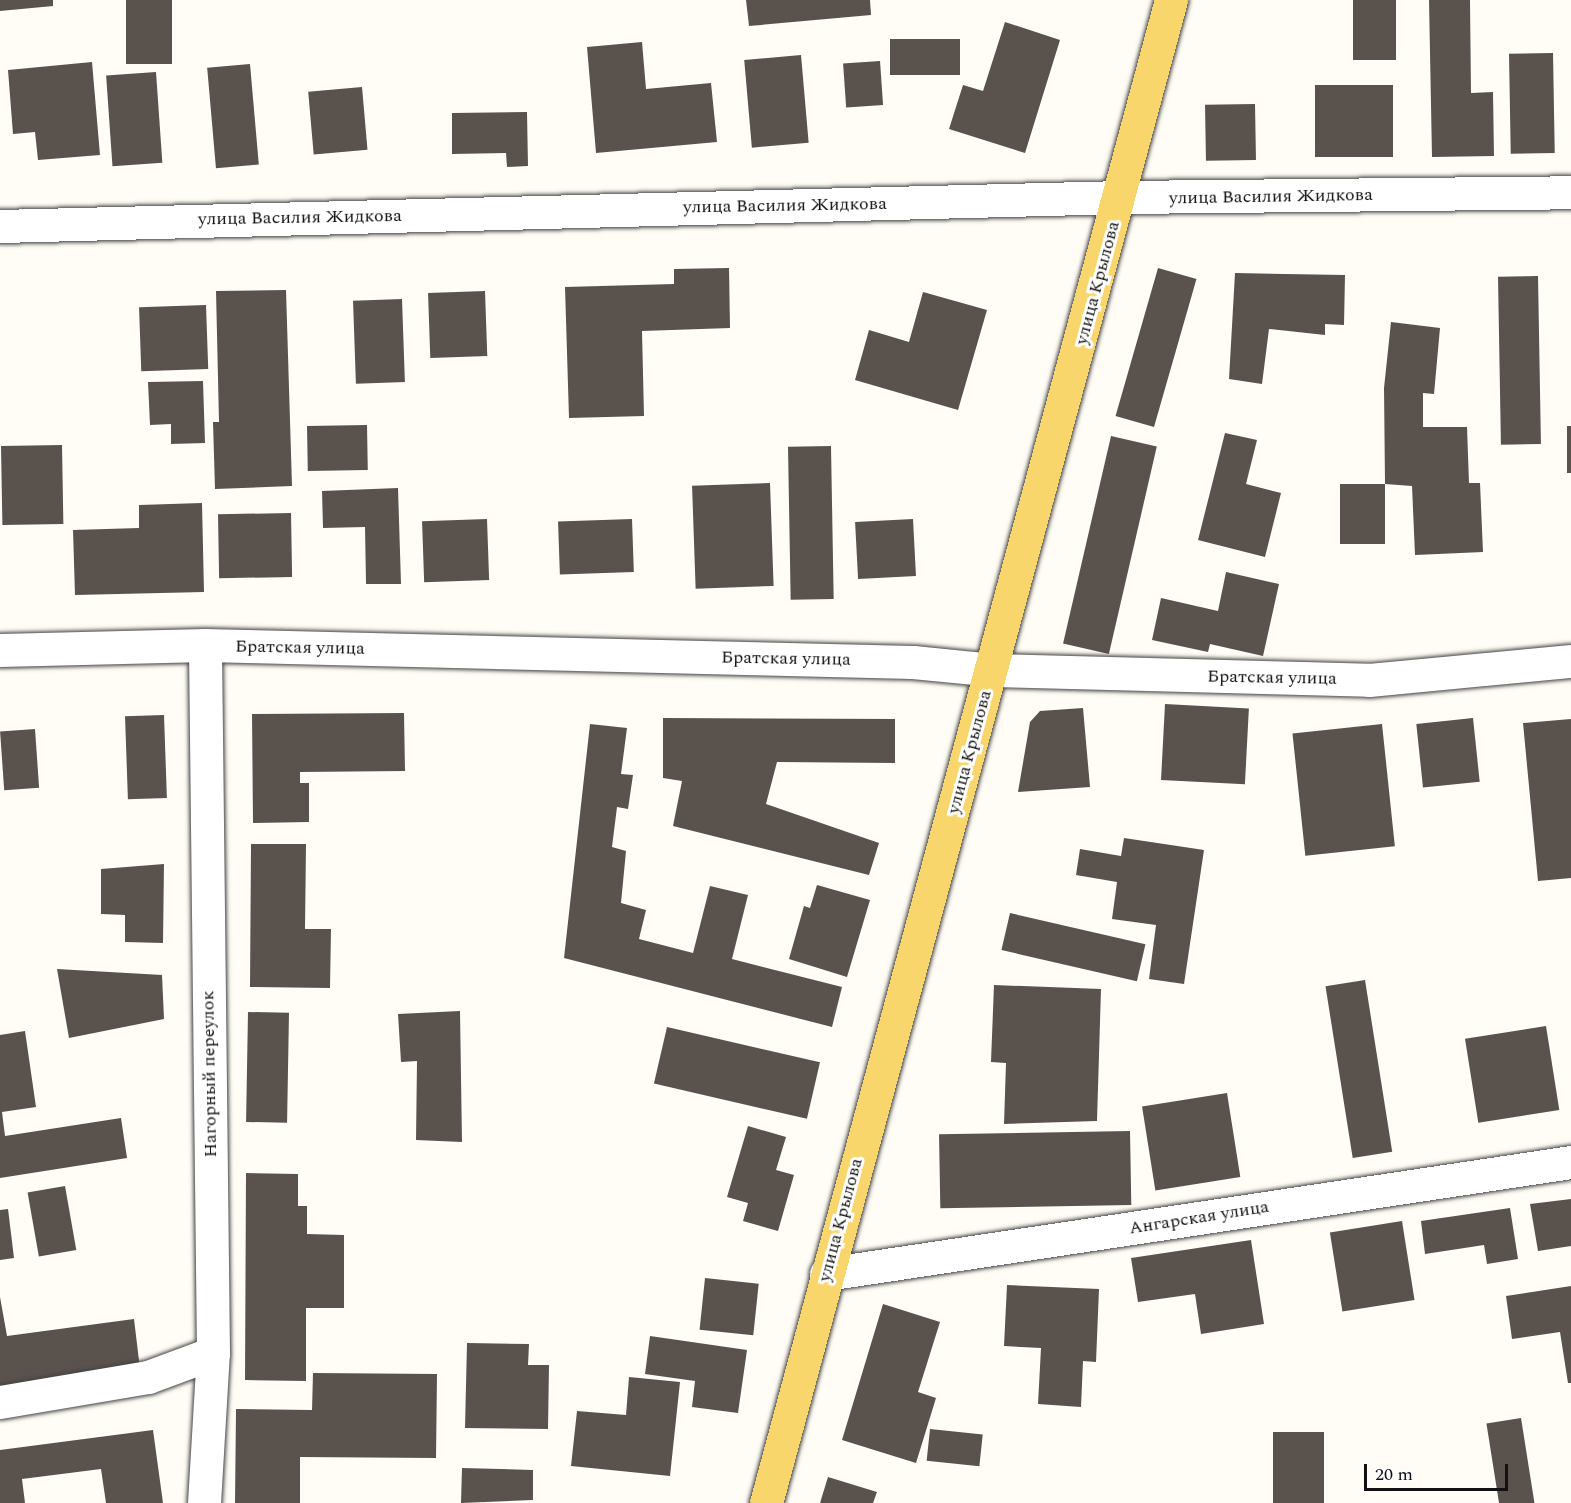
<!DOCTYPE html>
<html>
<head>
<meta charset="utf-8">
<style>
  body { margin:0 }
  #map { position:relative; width:1571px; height:1503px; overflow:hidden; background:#fffdf5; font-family:Spectral,serif }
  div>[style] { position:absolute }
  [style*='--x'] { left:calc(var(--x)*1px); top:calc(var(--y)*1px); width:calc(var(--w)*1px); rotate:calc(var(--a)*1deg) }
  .building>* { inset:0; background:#5a524d; transform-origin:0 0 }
  .roads { filter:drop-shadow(0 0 2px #444) drop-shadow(0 0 2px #444) }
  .minor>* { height:33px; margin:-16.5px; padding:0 16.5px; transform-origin:16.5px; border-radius:16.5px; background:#fff }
  .major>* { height:33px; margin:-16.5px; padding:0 16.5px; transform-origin:16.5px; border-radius:16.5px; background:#f9d66b }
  span { translate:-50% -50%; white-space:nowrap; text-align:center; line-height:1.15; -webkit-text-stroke:6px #fff; paint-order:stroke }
  .street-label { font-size:18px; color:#111 }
  .scale { position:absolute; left:1364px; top:1464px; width:144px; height:27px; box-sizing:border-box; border:3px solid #111; border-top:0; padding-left:8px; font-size:18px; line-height:21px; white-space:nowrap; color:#111; -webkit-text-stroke:4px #fff; paint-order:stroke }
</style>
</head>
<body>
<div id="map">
  <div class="building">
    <i style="clip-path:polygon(0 0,53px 0,53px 6px,0 11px)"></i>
    <i style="left:126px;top:0;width:46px;height:64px"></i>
    <i style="clip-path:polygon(746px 0,870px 0,871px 15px,749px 26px)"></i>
    <i style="left:1353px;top:0;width:43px;height:60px"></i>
    <i style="clip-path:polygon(1429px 0,1470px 0,1471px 93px,1493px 92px,1494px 156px,1432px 157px)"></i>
    <i style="clip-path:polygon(1005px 22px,1060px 40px,1025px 153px,949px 129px,963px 85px,983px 91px)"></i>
    <i style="left:890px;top:39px;width:70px;height:36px"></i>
    <i style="clip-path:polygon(642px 42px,646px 89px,711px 83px,717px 142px,596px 153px,587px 47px)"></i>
    <i style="left:1553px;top:53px;width:100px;height:44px;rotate:89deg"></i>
    <i style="left:801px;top:55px;width:88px;height:57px;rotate:85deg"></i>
    <i style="left:880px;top:61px;width:44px;height:37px;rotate:86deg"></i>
    <i style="clip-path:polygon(92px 62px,100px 155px,38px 160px,35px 132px,13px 134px,8px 70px)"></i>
    <i style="left:250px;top:64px;width:101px;height:43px;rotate:85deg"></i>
    <i style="left:156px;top:72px;width:91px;height:50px;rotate:86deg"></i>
    <i style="left:1315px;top:85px;width:78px;height:72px"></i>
    <i style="left:362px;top:87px;width:63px;height:54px;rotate:85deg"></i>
    <i style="left:1255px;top:104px;width:56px;height:50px;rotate:89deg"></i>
    <i style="clip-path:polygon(527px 112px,528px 166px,507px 167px,506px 153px,452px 154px,452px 113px)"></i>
    <i style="clip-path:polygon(729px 268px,730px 328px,642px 331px,644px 416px,569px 418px,565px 287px,674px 284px,674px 269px)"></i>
    <i style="left:1158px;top:268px;width:40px;height:154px;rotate:16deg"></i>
    <i style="clip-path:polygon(1235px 273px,1345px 275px,1344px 325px,1325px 324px,1325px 335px,1269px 329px,1262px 384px,1229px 379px)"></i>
    <i style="left:1538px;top:276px;width:168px;height:40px;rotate:89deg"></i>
    <i style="clip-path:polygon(286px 290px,292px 486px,215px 489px,213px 422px,219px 422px,216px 291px)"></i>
    <i style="left:485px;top:291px;width:65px;height:57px;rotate:88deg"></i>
    <i style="clip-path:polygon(923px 292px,987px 310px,958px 410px,855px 380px,869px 330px,909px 342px)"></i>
    <i style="left:402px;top:299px;width:83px;height:49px;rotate:88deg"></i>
    <i style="left:206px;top:305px;width:64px;height:67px;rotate:88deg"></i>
    <i style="clip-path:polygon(1391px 322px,1440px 328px,1434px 394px,1423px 393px,1423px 427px,1467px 427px,1469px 483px,1480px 483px,1483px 552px,1415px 555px,1412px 486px,1385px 484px,1384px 388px)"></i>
    <i style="clip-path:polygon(203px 381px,205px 443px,171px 444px,171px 424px,150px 425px,148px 382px)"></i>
    <i style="left:367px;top:425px;width:45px;height:60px;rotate:89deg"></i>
    <i style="left:1567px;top:426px;width:4px;height:47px"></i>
    <i style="clip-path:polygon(1225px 433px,1257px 440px,1246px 484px,1281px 493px,1265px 557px,1198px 540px)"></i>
    <i style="left:1111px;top:436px;width:47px;height:213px;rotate:13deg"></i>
    <i style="left:62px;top:445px;width:79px;height:61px;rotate:89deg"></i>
    <i style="left:831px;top:446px;width:153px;height:43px;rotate:89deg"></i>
    <i style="left:770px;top:483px;width:103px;height:78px;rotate:88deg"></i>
    <i style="left:1340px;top:484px;width:45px;height:60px"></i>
    <i style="clip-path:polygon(398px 488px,401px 584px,366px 584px,365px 527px,323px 528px,322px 491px)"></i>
    <i style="clip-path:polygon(202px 503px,204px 592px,75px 595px,73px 530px,139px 528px,139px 505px)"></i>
    <i style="left:291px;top:513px;width:64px;height:73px;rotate:89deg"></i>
    <i style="left:487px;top:519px;width:61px;height:65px;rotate:88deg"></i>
    <i style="left:632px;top:519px;width:53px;height:74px;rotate:88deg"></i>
    <i style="left:913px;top:519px;width:57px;height:58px;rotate:87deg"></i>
    <i style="clip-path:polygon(1226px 572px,1279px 584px,1263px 656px,1210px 644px,1208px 652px,1152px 640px,1161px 598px,1218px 611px)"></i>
    <i style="left:1165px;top:704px;width:84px;height:76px;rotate:3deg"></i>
    <i style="clip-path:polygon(1083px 708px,1090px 787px,1018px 792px,1030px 722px,1040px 711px)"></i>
    <i style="clip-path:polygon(404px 713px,405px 771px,300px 772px,300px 783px,309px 783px,309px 822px,253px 823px,252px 714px)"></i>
    <i style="left:164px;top:715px;width:83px;height:39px;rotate:88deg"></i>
    <i style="clip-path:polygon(663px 718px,895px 719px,895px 763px,777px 762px,766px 804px,879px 843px,869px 875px,673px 826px,682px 781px,663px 778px)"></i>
    <i style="left:1473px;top:718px;width:64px;height:57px;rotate:84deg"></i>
    <i style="clip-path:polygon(1571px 719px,1571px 878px,1538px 881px,1523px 723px)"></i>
    <i style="clip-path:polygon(590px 724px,627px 728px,621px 774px,633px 775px,628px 809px,617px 807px,612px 847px,626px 851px,621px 903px,646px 910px,639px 939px,693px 953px,710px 886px,748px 895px,732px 959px,842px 987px,832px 1027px,564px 958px)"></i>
    <i style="left:1382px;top:724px;width:123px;height:90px;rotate:84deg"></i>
    <i style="left:35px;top:729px;width:59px;height:35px;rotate:86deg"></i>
    <i style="clip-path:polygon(1124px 838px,1204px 850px,1184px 984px,1149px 979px,1156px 925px,1112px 919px,1117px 882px,1076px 875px,1080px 849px,1121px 856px)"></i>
    <i style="clip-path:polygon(251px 844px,306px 844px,305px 929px,331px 929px,330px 988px,250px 987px)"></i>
    <i style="clip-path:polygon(164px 864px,163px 943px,125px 942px,125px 915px,101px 914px,101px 869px)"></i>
    <i style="clip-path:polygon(817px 885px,870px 900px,847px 977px,789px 959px,804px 906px,810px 908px)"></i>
    <i style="left:1010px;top:913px;width:139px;height:38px;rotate:13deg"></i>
    <i style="clip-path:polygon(57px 969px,162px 975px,164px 1019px,69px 1038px)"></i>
    <i style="left:1365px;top:980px;width:174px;height:40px;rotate:81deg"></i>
    <i style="clip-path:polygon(994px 985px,1101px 989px,1097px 1121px,1004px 1124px,1006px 1063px,991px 1062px)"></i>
    <i style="clip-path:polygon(460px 1011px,462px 1142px,416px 1140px,417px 1061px,401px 1062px,398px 1014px)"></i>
    <i style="left:248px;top:1012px;width:41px;height:110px;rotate:1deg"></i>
    <i style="left:1546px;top:1026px;width:85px;height:82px;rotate:81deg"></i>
    <i style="left:667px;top:1027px;width:157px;height:58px;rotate:13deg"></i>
    <i style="clip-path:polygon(25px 1031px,36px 1107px,2px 1112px,5px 1136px,121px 1118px,127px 1158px,0 1178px,0 1035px)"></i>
    <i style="left:1227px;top:1093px;width:85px;height:86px;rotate:81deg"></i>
    <i style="clip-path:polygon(748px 1126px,786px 1137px,776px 1170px,794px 1175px,778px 1231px,743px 1221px,748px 1203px,727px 1197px)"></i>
    <i style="left:1130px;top:1131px;width:74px;height:191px;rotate:89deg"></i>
    <i style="clip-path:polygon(246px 1173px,298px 1174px,298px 1206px,307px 1206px,307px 1234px,344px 1235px,344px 1308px,306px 1308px,306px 1381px,245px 1380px)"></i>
    <i style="left:65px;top:1186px;width:65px;height:38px;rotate:80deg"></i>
    <i style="clip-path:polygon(1571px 1199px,1571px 1246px,1538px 1251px,1530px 1204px)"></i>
    <i style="clip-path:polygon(1510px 1208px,1518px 1259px,1487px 1264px,1484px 1245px,1425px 1254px,1421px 1221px)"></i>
    <i style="clip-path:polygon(8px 1209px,14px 1258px,0 1260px,0 1210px)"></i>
    <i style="left:1402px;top:1221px;width:80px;height:73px;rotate:81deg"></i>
    <i style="clip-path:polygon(1251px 1240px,1264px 1324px,1201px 1334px,1195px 1294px,1138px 1302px,1131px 1258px)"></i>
    <i style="left:705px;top:1278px;width:54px;height:52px;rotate:6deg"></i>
    <i style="clip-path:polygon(1007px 1285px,1099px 1289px,1096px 1362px,1083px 1361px,1081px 1407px,1038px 1404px,1041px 1348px,1004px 1346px)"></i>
    <i style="clip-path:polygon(1571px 1286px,1571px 1383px,1568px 1383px,1560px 1332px,1512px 1339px,1506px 1296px)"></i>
    <i style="clip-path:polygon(0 1297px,7px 1336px,134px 1319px,140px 1369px,0 1387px)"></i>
    <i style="clip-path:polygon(883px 1304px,940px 1322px,918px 1392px,936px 1398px,916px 1463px,842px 1440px)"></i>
    <i style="clip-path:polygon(650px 1336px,747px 1350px,738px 1413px,692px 1407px,695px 1381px,645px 1374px)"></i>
    <i style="clip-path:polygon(467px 1343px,529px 1344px,528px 1365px,549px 1365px,548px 1429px,465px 1428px)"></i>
    <i style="clip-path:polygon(313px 1373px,437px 1374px,436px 1458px,300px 1457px,300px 1503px,235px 1503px,236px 1409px,312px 1410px)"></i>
    <i style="clip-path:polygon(629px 1377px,680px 1382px,670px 1476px,571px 1466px,577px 1411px,626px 1415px)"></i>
    <i style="left:1521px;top:1418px;width:86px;height:35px;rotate:81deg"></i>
    <i style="left:930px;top:1429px;width:53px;height:32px;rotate:6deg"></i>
    <i style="clip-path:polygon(153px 1430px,163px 1503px,106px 1503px,101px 1469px,22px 1479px,25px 1503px,0 1503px,0 1450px)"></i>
    <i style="left:1273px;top:1432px;width:51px;height:71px"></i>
    <i style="clip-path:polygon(462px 1468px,533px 1470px,533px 1500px,461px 1503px)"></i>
    <i style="clip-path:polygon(828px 1477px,877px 1492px,873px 1503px,820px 1503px)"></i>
  </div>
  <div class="roads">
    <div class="minor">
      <i style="--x:0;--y:226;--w:1121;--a:-1.48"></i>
      <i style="--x:1121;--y:197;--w:450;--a:-0.6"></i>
      <i style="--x:0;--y:650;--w:205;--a:-1.4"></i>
      <i style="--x:205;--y:645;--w:708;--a:1.38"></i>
      <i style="--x:913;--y:662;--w:80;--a:5.7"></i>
      <i style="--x:993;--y:670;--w:376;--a:1.5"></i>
      <i style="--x:1369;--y:680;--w:203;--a:-5.4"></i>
      <i style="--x:826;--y:1274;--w:753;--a:-8.55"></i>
      <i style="--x:0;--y:1402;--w:150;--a:-9.6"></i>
      <i style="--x:148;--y:1377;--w:69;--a:-20.3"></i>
      <i style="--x:204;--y:1503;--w:150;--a:-86.6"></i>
      <i style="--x:213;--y:1353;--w:708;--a:-90.65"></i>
    </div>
    <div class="major">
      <i style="--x:766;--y:1503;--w:1557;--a:-74.92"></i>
    </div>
  </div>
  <div class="street-label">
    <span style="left:1271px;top:197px;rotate:-1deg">улица Василия Жидкова</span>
    <span style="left:785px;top:206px;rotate:-1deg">улица Василия Жидкова</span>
    <span style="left:300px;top:218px;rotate:-1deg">улица Василия Жидкова</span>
    <span style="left:1098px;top:283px;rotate:-75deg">улица Крылова</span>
    <span style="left:300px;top:648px;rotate:1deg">Братская улица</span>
    <span style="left:786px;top:659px;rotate:1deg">Братская улица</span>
    <span style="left:1272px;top:678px;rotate:1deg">Братская улица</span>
    <span style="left:970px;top:752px;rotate:-75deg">улица Крылова</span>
    <span style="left:210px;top:1074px;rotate:-91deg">Нагорный переулок</span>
    <span style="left:1199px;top:1218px;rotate:-9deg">Ангарская улица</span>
    <span style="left:841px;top:1220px;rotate:-75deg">улица Крылова</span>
  </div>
  <div class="scale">20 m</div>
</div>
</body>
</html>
